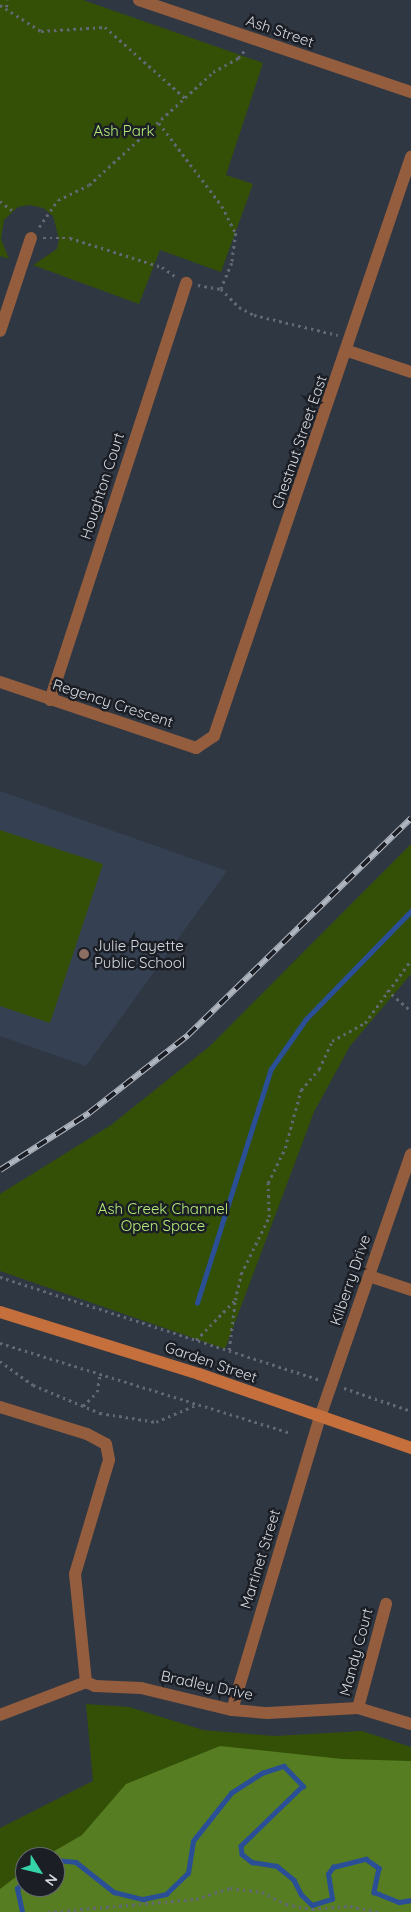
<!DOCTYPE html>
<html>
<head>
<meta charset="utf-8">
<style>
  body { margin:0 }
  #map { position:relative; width:411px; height:1912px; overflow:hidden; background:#2f3743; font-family:Quicksand,sans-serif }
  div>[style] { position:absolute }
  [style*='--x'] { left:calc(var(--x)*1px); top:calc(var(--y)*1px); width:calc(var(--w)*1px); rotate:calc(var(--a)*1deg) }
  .built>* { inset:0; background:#354152 }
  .green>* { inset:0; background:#335006 }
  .forest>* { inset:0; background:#567d22 }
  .stream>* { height:4.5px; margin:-2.25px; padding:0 2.25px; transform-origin:2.25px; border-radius:2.25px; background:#2a4f97 }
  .path>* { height:2.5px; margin-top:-1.25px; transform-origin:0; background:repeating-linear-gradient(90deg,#626974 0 2.5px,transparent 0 6.5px) }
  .street>* { height:12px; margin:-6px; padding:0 6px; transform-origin:6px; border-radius:6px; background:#935d3e }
  .secondary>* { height:12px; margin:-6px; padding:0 6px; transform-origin:6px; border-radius:6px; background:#c56f3c }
  .rail>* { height:5.5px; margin-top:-2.75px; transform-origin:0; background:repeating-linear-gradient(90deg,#1b1e24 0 11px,#b0b6bf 0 22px); box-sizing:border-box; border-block:1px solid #b0b6bf }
  .dots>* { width:14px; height:14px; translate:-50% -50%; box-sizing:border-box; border:2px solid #1b1e24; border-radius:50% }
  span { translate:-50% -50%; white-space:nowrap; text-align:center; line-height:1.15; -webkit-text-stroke:5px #1b1e24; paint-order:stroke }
  .street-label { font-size:15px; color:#d5dae2 }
  .park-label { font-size:15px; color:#b5ec79 }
  .poi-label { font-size:15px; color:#d5dae2 }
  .left { translate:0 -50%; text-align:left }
  .north { position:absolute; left:15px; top:1847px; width:50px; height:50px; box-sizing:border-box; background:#1b1e24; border:1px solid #656970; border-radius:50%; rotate:126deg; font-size:14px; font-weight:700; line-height:20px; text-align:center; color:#d5dae2 }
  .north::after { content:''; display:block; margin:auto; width:18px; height:22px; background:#34d4a8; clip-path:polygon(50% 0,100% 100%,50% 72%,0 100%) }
</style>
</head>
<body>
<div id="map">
  <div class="built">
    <i style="clip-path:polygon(0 791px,227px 871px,86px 1066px,0 1036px)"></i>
  </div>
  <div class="green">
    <i style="clip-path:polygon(0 0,83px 0,263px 63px,226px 175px,253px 184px,221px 272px,160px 250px,139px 304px,33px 265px,57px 249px,59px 239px,53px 216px,43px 208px,30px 205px,18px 207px,4px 220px,1px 239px,9px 259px,0 256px)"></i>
    <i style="clip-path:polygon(0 830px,103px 864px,50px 1023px,0 1006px)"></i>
    <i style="clip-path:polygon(411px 844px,411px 974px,350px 1046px,314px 1112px,225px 1349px,0 1271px,0 1194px,111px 1125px,210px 1046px)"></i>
    <i style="clip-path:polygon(evenodd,86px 1704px,129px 1707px,203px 1730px,274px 1736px,362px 1731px,411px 1747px,411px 1912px,0 1912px,0 1828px,93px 1781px,86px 1704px,25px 1857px,55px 1857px,55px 1887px,25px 1887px,25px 1857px)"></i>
  </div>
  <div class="forest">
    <i style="clip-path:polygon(220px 1746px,342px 1759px,411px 1761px,411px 1912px,0 1912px,0 1889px,25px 1870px,25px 1887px,55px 1887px,55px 1857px,44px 1857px,82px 1835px,126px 1784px)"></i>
  </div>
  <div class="stream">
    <i style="--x:197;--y:1303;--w:245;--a:-72.5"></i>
    <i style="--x:271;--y:1069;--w:61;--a:-55"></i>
    <i style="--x:306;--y:1019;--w:151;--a:-45.8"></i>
    <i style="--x:55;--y:1860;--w:21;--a:5"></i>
    <i style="--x:76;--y:1862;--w:48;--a:38.3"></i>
    <i style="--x:114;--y:1892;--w:30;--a:14"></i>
    <i style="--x:143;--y:1899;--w:24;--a:-12"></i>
    <i style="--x:166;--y:1894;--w:30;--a:-44"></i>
    <i style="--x:188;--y:1873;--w:32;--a:-81"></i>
    <i style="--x:193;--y:1841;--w:61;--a:-51.6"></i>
    <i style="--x:231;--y:1793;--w:37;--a:-33"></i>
    <i style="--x:262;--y:1773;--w:23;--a:-18"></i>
    <i style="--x:284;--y:1766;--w:28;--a:46"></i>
    <i style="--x:303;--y:1786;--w:86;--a:135.9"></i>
    <i style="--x:241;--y:1846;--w:8;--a:83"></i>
    <i style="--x:242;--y:1854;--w:13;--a:39"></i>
    <i style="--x:252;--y:1862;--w:25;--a:9"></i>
    <i style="--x:277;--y:1866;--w:22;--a:39"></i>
    <i style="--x:294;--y:1880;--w:16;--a:63"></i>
    <i style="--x:301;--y:1894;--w:16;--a:45"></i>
    <i style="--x:312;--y:1905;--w:21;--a:-17"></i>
    <i style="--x:332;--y:1899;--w:25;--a:-99"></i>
    <i style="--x:328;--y:1874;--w:9;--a:-54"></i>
    <i style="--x:333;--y:1867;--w:34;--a:-14"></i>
    <i style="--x:366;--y:1859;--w:16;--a:35"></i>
    <i style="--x:379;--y:1868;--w:25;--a:102"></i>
    <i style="--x:374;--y:1892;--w:27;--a:22"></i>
    <i style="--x:399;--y:1902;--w:12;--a:-9"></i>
    <i style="--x:22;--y:1912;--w:24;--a:-102"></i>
    <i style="--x:17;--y:1889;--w:13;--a:-51"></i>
  </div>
  <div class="path">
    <i style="--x:0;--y:5;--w:49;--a:32.4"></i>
    <i style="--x:41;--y:31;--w:64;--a:-3.6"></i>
    <i style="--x:105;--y:27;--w:107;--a:41.6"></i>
    <i style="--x:6;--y:7;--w:7;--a:-74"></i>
    <i style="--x:159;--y:123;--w:104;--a:52.8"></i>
    <i style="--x:222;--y:206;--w:30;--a:63"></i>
    <i style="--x:236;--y:233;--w:30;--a:98"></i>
    <i style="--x:232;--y:263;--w:28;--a:113"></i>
    <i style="--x:0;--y:201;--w:15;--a:37"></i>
    <i style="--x:39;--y:227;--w:33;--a:-55"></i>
    <i style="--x:58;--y:200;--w:34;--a:-26"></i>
    <i style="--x:89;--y:185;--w:168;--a:-42.3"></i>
    <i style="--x:213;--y:72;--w:29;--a:-29"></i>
    <i style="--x:238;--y:58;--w:11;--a:-49"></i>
    <i style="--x:43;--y:238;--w:27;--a:0"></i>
    <i style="--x:70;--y:238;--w:96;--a:17.5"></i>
    <i style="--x:162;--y:267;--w:16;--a:35"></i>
    <i style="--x:198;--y:285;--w:23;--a:10"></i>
    <i style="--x:221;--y:289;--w:25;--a:45"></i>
    <i style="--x:239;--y:307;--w:17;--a:28"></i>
    <i style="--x:254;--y:315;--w:86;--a:13.4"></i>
    <i style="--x:387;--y:990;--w:32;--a:41"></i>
    <i style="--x:0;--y:1277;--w:336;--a:17.8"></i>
    <i style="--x:196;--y:1340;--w:56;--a:-45.7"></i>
    <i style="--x:235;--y:1300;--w:27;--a:-77"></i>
    <i style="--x:241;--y:1274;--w:64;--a:-63.8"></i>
    <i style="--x:269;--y:1217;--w:34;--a:-92"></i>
    <i style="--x:268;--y:1183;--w:39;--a:-64"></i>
    <i style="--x:285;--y:1148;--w:60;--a:-74.6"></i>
    <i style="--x:301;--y:1090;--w:28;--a:-49"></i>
    <i style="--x:319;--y:1069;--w:31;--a:-65"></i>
    <i style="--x:332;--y:1041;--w:38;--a:-29"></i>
    <i style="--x:365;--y:1023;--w:78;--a:-53.9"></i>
    <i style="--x:0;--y:1343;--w:304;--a:17.2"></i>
    <i style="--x:229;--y:1350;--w:49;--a:-83"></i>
    <i style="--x:0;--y:1361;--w:41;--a:36"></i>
    <i style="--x:33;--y:1385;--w:73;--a:22.7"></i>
    <i style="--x:100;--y:1413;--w:57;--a:9.1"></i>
    <i style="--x:156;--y:1422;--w:43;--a:-23"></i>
    <i style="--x:344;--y:1388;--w:71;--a:18.9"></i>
    <i style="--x:83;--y:1406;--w:20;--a:-45"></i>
    <i style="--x:97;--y:1392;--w:18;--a:-81"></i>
    <i style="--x:48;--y:1912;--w:149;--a:-5"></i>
    <i style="--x:196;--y:1899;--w:36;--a:-18"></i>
    <i style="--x:230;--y:1888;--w:32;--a:7"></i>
    <i style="--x:262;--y:1892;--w:27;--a:27"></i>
    <i style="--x:286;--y:1904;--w:26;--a:11"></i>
    <i style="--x:312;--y:1909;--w:38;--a:-5"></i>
    <i style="--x:350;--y:1906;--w:30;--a:12"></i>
  </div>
  <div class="street">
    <i style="--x:139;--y:0;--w:287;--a:18.7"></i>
    <i style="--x:0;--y:331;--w:98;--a:-71.6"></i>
    <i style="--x:348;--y:351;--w:66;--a:18.4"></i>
    <i style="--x:0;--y:682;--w:207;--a:18.6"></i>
    <i style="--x:196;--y:748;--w:22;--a:-34"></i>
    <i style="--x:214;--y:736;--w:612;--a:-71.21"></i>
    <i style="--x:50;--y:700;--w:439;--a:-71.9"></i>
    <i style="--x:369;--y:1276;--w:44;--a:18.4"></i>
    <i style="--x:0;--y:1407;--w:91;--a:17.2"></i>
    <i style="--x:87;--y:1434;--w:21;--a:28"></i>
    <i style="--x:106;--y:1444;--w:16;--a:79"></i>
    <i style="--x:109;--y:1460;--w:119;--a:106.6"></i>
    <i style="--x:75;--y:1574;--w:109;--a:84.2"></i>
    <i style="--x:358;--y:1708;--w:108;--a:-74.9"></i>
    <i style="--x:232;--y:1710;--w:306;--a:-73.3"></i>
    <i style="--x:320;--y:1417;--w:278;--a:-70.9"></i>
    <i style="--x:0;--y:1715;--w:92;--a:-21"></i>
    <i style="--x:86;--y:1682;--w:10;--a:24"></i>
    <i style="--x:95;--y:1686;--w:46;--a:2.5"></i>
    <i style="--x:141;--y:1688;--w:94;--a:13.6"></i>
    <i style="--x:232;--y:1710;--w:36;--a:5"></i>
    <i style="--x:268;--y:1713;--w:90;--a:-3.2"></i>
    <i style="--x:358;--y:1708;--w:55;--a:16.8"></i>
  </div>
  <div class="secondary">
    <i style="--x:0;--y:1312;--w:208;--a:17.3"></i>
    <i style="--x:199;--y:1374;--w:225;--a:19.2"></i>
  </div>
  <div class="rail">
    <i style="--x:0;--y:1170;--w:106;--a:-32.6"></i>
    <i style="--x:89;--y:1113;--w:126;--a:-38.2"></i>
    <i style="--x:188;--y:1035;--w:311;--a:-44.2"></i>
  </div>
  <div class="dots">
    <i style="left:84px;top:954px;background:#8d6e63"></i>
  </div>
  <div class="street-label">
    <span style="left:280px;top:31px;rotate:19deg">Ash Street</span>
    <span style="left:299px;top:442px;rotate:-71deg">Chestnut Street East</span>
    <span style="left:102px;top:486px;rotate:-72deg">Houghton Court</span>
    <span style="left:113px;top:703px;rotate:18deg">Regency Crescent</span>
    <span style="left:350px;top:1280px;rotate:-71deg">Kilberry Drive</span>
    <span style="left:211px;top:1362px;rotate:19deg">Garden Street</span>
    <span style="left:260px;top:1559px;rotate:-73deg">Martinet Street</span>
    <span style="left:356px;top:1652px;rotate:-75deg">Mandy Court</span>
    <span style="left:207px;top:1685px;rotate:12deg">Bradley Drive</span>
  </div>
  <div class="park-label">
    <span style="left:124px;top:131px">Ash Park</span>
    <span style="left:163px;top:1217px">Ash Creek Channel<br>Open Space</span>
  </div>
  <div class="poi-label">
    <span class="left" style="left:94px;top:954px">Julie Payette<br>Public School</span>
  </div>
  <div class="north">N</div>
</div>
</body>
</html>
